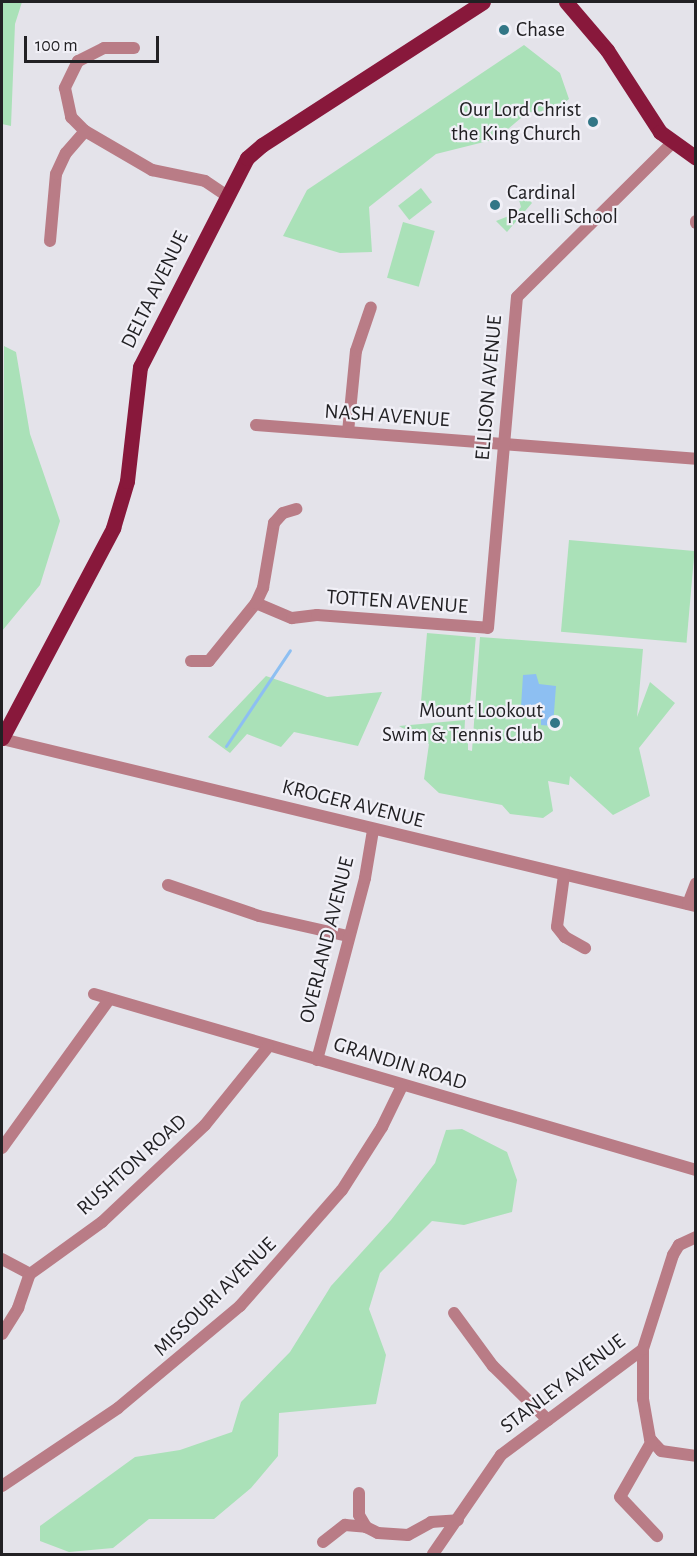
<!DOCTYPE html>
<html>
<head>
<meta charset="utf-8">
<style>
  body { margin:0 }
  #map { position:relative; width:697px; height:1556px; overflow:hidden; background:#e4e3ea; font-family:"Alegreya Sans",sans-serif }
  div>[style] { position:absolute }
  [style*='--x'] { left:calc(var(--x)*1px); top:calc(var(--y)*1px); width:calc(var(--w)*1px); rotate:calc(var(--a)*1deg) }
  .green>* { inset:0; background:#aae1b8; transform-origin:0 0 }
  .water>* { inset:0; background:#8dbff2 }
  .stream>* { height:3px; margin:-1.5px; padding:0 1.5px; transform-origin:1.5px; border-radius:1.5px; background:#8dbff2 }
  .minor>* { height:12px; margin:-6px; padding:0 6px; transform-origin:6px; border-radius:6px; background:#b97c86 }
  .major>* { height:15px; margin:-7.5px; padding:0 7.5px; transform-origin:7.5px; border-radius:7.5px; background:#88183b }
  .dots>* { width:16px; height:16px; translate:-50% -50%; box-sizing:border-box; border:3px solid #f1f0f7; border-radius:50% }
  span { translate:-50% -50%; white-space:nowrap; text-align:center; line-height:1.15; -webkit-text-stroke:4.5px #f1f0f7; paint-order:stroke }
  .poi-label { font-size:21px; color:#222124 }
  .left { translate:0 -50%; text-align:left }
  .right { translate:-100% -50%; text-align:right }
  .street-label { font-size:21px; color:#222124 }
  .frame { position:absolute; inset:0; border:3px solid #222124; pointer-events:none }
  .scale { position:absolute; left:24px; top:36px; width:135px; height:27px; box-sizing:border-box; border:3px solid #222124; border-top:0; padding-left:8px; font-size:18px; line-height:21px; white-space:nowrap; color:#222124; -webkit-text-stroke:4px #f1f0f7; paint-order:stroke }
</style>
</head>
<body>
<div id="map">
  <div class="green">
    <i style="clip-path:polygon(2px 2px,22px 2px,15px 24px,11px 126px,2px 124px)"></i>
    <i style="clip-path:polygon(524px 45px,560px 73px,569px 99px,554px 111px,528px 112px,496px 139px,436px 154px,369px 207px,372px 252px,340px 253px,283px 236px,307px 190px)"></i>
    <i style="left:421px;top:188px;width:18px;height:29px;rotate:52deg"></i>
    <i style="clip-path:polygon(524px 194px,532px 203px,507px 232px,496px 221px,516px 213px,521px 207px,519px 200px)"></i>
    <i style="left:403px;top:222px;width:33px;height:58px;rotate:16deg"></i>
    <i style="clip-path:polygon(4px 346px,16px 352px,30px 434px,60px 521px,40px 585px,2px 631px)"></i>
    <i style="left:569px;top:540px;width:126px;height:92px;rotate:5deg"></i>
    <i style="left:427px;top:633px;width:49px;height:82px;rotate:5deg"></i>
    <i style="clip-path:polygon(480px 637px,643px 649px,637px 717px,650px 682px,675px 703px,639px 748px,650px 796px,613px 815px,570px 776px,569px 785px,548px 781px,553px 811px,543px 818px,510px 814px,502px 805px,439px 793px,424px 779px,429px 744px,399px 726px,465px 720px,464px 739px,468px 739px,468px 750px,472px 751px)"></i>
    <i style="clip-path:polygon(266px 676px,327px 697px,382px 692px,358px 746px,294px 732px,281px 747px,247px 734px,230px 753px,208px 737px)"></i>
    <i style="clip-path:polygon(462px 1129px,507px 1152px,517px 1180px,512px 1212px,464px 1225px,432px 1221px,380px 1273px,369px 1309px,386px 1355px,376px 1404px,279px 1413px,278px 1456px,251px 1488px,214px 1519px,149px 1519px,113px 1548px,69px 1552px,40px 1541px,40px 1526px,135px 1457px,180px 1450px,232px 1432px,241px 1402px,290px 1352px,331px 1286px,391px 1220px,435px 1163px,446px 1130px)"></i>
  </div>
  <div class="water">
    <i style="clip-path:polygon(536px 674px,539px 684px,556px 686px,553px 726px,541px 725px,541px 709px,521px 707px,523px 675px)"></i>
  </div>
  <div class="stream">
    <i style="--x:226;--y:746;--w:115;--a:-56.3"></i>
  </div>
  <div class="minor">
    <i style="--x:134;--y:48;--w:30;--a:180"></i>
    <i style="--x:104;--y:48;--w:29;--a:153"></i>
    <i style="--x:78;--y:61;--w:30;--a:116"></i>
    <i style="--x:65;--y:88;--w:30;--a:78"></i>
    <i style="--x:71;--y:117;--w:20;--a:45"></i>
    <i style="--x:85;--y:131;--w:78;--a:30.2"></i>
    <i style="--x:152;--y:170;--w:54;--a:11.7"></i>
    <i style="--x:205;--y:181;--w:25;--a:34"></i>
    <i style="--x:696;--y:221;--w:2;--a:90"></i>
    <i style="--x:50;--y:241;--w:67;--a:-84.9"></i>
    <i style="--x:56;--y:174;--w:23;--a:-65"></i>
    <i style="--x:66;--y:153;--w:29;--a:-49"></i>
    <i style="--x:256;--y:425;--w:441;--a:4.4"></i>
    <i style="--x:348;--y:432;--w:81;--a:-84.4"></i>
    <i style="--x:356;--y:351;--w:46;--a:-71.2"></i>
    <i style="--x:256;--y:603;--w:39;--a:23"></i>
    <i style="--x:292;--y:618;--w:25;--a:-7"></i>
    <i style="--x:317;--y:615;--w:171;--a:4.3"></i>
    <i style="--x:488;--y:628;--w:332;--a:-85"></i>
    <i style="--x:517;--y:297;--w:218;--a:-44.8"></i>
    <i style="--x:191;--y:661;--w:18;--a:0"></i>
    <i style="--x:209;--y:661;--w:75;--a:-51"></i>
    <i style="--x:256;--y:603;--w:17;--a:-65"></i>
    <i style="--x:263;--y:588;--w:66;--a:-80.4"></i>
    <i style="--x:274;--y:523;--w:13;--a:-48"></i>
    <i style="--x:283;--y:513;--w:14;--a:-17"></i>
    <i style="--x:2;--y:739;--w:714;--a:13.53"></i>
    <i style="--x:564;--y:875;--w:52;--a:97.7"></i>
    <i style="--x:557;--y:927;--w:13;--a:51"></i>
    <i style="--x:565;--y:937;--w:23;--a:29"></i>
    <i style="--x:168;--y:885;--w:96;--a:18.8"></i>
    <i style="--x:259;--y:916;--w:91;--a:12.7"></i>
    <i style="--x:688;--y:904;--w:22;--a:-69"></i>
    <i style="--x:94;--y:994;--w:627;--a:16.3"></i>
    <i style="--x:317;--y:1060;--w:188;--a:-75.2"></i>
    <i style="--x:365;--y:878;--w:49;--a:-80.5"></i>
    <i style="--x:2;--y:1148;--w:181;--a:-54.2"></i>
    <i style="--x:2;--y:1259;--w:32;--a:28"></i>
    <i style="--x:30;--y:1274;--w:89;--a:-35.8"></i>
    <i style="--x:102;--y:1222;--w:141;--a:-43.3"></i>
    <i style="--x:205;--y:1125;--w:100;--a:-51.1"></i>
    <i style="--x:454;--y:1313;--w:66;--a:53.7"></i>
    <i style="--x:493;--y:1366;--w:77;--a:44.5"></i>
    <i style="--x:2;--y:1334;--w:31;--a:-58"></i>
    <i style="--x:18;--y:1308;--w:36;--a:-71"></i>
    <i style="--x:643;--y:1349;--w:50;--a:90"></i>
    <i style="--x:643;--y:1399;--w:41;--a:80.1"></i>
    <i style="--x:650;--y:1439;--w:16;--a:47"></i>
    <i style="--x:661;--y:1451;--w:35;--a:8"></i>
    <i style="--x:652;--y:1441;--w:64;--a:119.7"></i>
    <i style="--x:620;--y:1497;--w:54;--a:46.5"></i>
    <i style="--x:2;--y:1486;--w:140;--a:-33.9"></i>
    <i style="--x:118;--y:1408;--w:159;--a:-39.9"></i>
    <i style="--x:240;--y:1306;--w:154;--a:-48.7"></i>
    <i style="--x:342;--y:1190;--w:75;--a:-57.6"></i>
    <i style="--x:382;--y:1127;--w:46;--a:-64"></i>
    <i style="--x:359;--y:1493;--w:22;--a:90"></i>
    <i style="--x:359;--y:1515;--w:14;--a:60"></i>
    <i style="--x:366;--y:1527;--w:13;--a:27"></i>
    <i style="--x:378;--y:1533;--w:30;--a:4"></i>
    <i style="--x:408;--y:1535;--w:26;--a:-29"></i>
    <i style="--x:431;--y:1522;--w:27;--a:-4"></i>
    <i style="--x:323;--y:1542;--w:28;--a:-38"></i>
    <i style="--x:345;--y:1525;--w:21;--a:5"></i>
    <i style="--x:433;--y:1554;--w:120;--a:-55.5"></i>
    <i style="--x:501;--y:1455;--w:177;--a:-36.7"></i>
    <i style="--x:643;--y:1349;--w:99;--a:-72.3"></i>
    <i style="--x:673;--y:1255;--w:12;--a:-59"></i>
    <i style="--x:679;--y:1245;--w:19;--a:-25"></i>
  </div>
  <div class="major">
    <i style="--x:566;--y:2;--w:63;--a:49.5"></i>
    <i style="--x:607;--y:50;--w:98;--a:57.1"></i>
    <i style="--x:660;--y:132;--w:44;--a:35.8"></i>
    <i style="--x:2;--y:738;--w:238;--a:-62.1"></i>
    <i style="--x:113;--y:528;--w:49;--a:-73.4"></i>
    <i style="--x:127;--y:481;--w:115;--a:-83.5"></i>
    <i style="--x:140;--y:367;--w:235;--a:-62.9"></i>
    <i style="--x:247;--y:158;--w:20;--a:-41"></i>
    <i style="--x:262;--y:145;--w:263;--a:-32.9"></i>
  </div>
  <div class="dots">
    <i style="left:504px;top:30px;background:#327686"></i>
    <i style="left:593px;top:122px;background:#327686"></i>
    <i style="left:495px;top:205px;background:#327686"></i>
    <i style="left:555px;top:723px;background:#327686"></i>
  </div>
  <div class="poi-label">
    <span class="left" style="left:516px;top:30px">Chase</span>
    <span class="right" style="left:581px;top:122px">Our Lord Christ<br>the King Church</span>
    <span class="left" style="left:507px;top:205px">Cardinal<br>Pacelli School</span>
    <span class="right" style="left:543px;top:723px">Mount Lookout<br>Swim &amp; Tennis Club</span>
  </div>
  <div class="street-label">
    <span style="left:155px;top:290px;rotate:-64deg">DELTA AVENUE</span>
    <span style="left:489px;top:388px;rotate:-85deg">ELLISON AVENUE</span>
    <span style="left:387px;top:416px;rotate:4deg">NASH AVENUE</span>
    <span style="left:397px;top:602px;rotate:4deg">TOTTEN AVENUE</span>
    <span style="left:353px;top:804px;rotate:14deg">KROGER AVENUE</span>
    <span style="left:327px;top:940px;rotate:-76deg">OVERLAND AVENUE</span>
    <span style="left:400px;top:1064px;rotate:17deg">GRANDIN ROAD</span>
    <span style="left:132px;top:1165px;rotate:-42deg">RUSHTON ROAD</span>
    <span style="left:215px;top:1297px;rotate:-44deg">MISSOURI AVENUE</span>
    <span style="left:563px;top:1384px;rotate:-37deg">STANLEY AVENUE</span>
  </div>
  <div class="frame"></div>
  <div class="scale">100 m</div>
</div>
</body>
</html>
